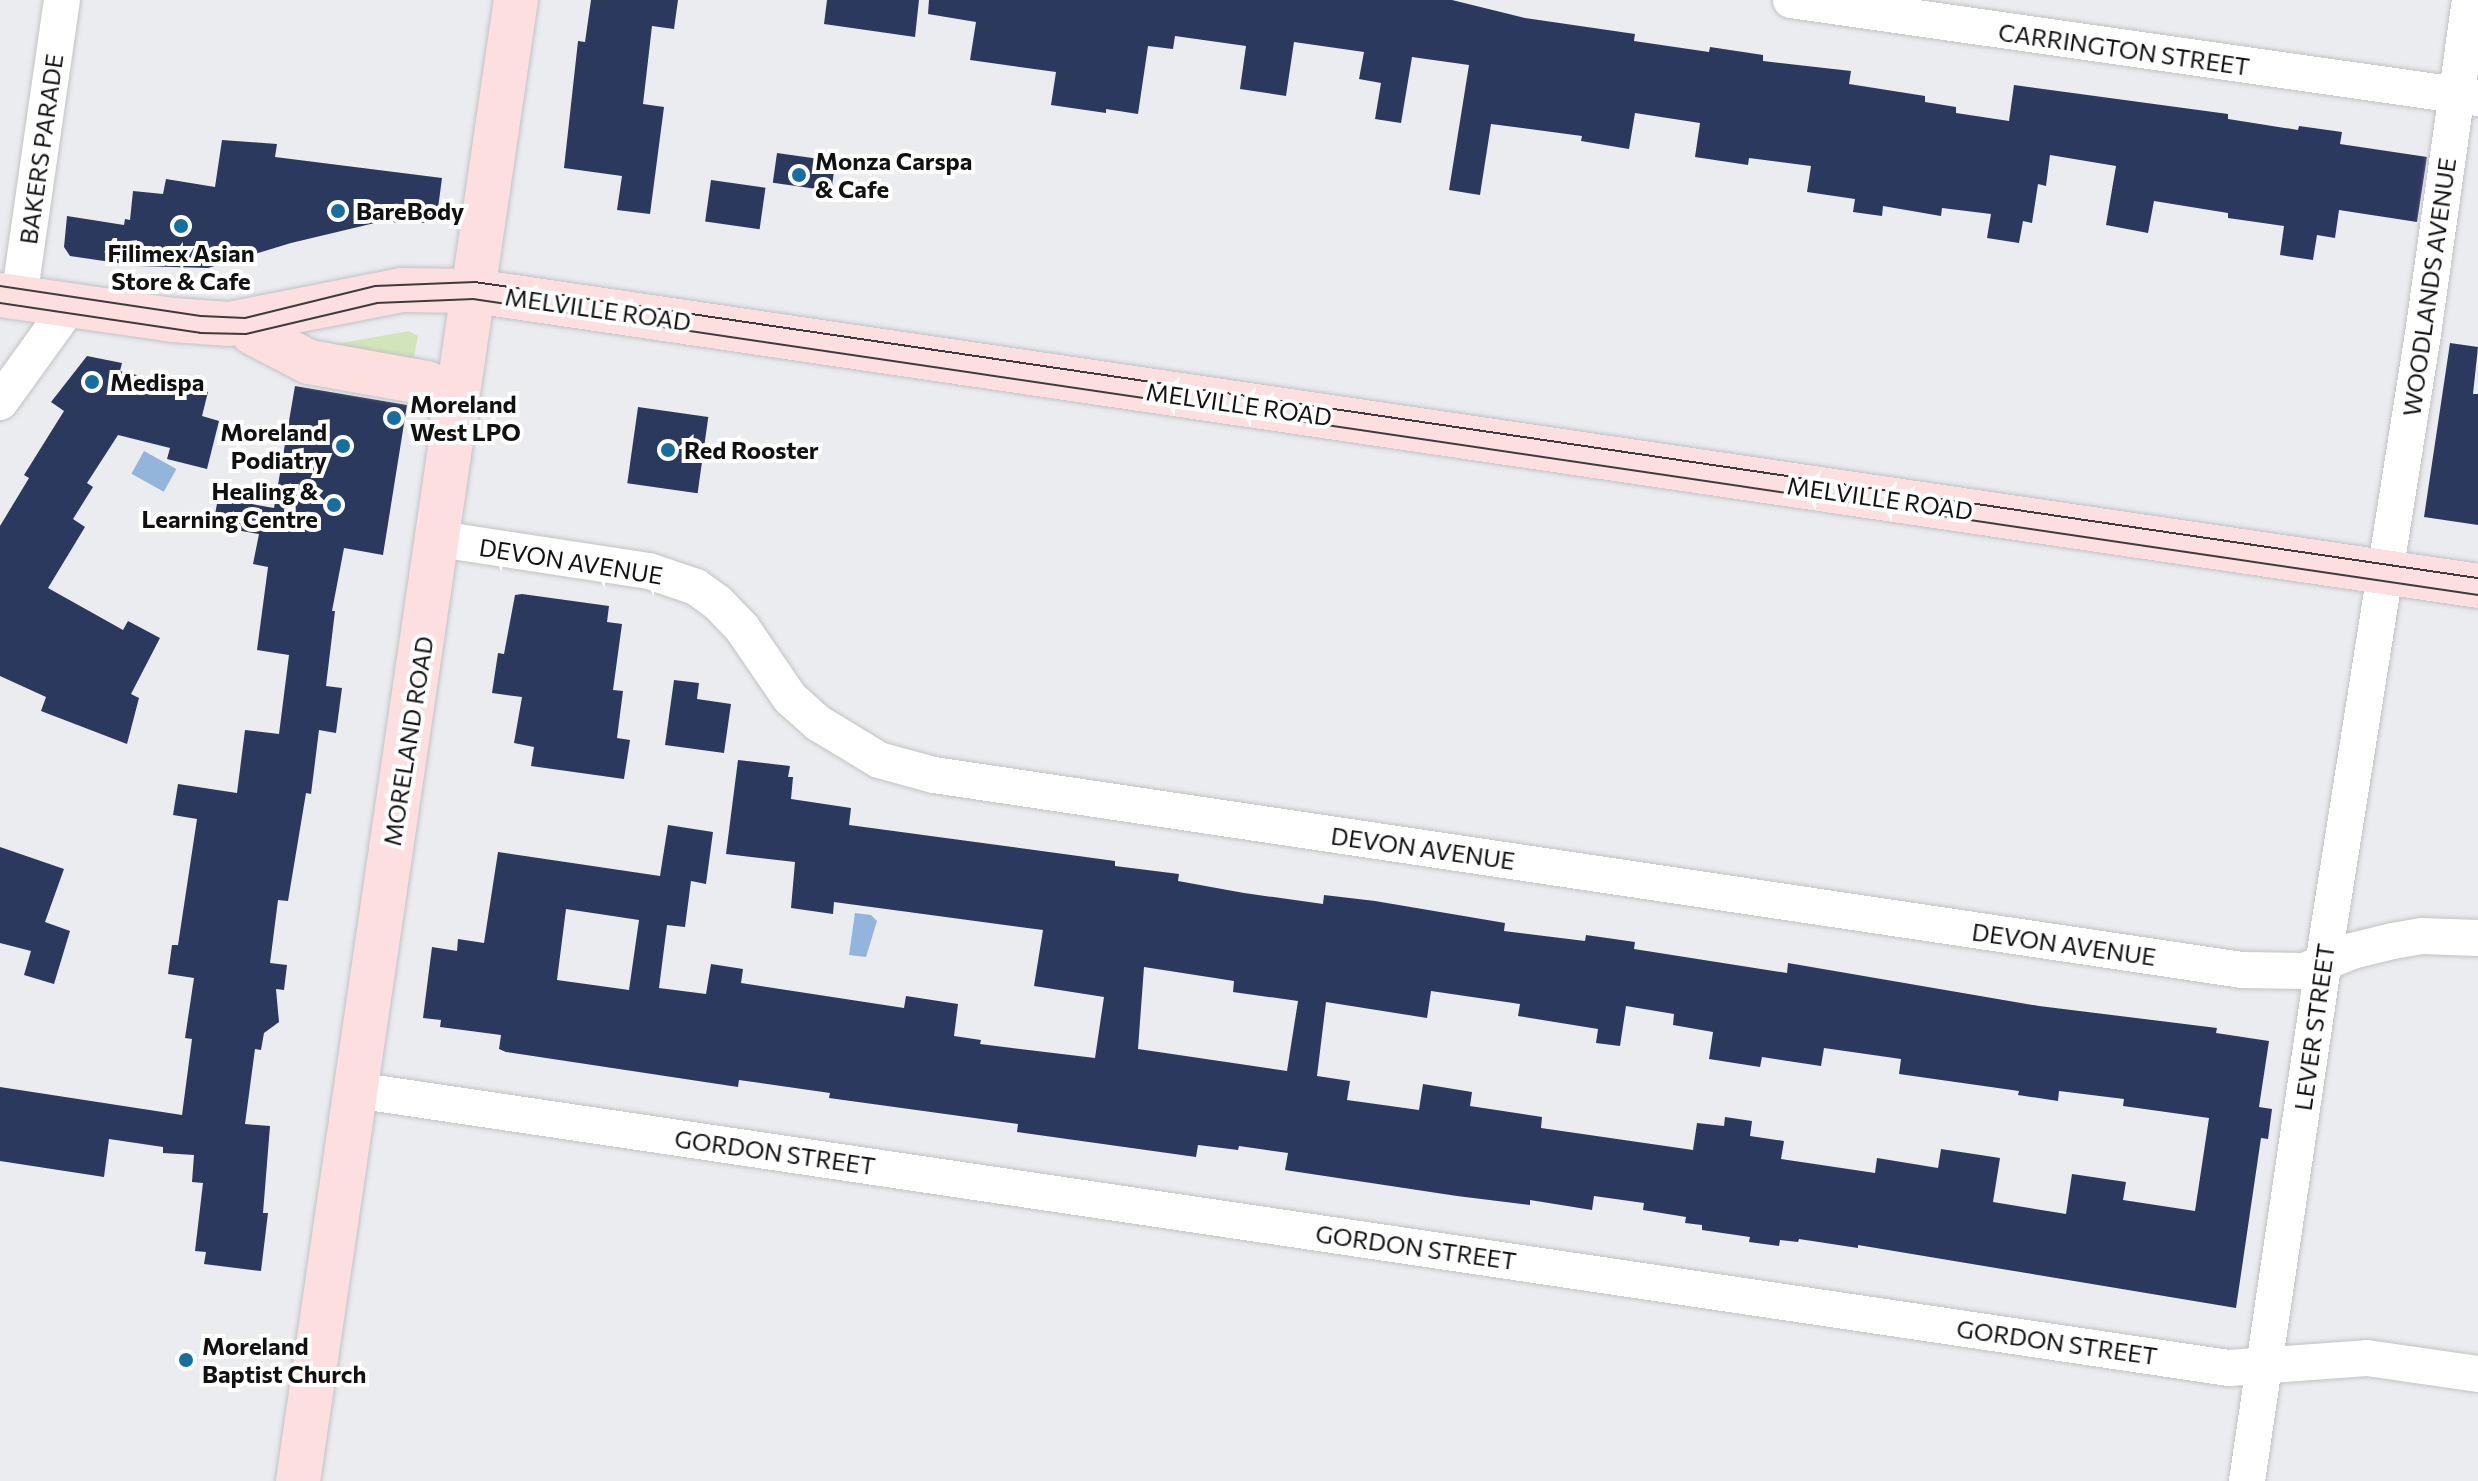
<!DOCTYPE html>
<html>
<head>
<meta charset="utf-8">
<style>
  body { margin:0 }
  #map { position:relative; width:2478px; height:1481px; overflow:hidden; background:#ebecef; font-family:Commissioner,sans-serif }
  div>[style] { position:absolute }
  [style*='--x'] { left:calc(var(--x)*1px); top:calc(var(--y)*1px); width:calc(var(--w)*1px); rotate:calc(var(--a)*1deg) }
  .green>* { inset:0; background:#d2e5ba }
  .water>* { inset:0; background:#93b5dc; transform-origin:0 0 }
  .building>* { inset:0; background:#2c395e; transform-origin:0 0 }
  .roads { filter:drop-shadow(0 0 2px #c1c2c5) drop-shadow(0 0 2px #c1c2c5) }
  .minor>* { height:36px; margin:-18px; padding:0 18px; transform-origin:18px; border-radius:18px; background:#fff }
  .major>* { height:44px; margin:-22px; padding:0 22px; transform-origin:22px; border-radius:22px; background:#fddfdf }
  .tram>* { height:2px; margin:-1px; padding:0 1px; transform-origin:1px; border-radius:1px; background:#3c3c3d }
  .dots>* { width:22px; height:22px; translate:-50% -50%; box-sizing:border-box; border:4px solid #fff; border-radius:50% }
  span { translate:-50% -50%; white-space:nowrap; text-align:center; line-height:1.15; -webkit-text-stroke:8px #fff; paint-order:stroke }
  .street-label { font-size:24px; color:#111112 }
  .poi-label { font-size:24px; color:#111112; font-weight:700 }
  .left { translate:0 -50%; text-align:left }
  .right { translate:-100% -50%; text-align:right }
</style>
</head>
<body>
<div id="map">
  <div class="green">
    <i style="clip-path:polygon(409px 331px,418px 336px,412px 368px,319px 347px)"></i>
  </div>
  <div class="water">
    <i style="left:144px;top:451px;width:37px;height:26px;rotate:29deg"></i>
    <i style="clip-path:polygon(855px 913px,871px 915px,877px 921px,866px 957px,849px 955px)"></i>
  </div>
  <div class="building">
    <i style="clip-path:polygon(591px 0,678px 0,674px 29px,652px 26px,643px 104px,664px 107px,650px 214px,617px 210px,622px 176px,564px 168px,578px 41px,585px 42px)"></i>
    <i style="clip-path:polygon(827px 0,919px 0,915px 37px,824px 24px)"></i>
    <i style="clip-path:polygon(929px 0,1452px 0,1525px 18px,1635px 34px,1634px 41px,1709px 52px,1710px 47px,1763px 55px,1763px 61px,1851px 71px,1849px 84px,1925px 96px,1925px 102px,1956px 107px,1956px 113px,2009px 121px,2014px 85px,2228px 114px,2228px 119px,2298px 130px,2299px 126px,2342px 132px,2340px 144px,2427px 157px,2417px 222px,2339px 210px,2335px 238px,2317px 235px,2313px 260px,2280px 255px,2284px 226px,2228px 218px,2228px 213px,2154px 201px,2148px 233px,2106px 225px,2116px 166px,2050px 155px,2046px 186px,2038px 184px,2032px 223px,2023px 221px,2019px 243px,1987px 238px,1991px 214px,1942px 208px,1941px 216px,1883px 206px,1882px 216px,1853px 212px,1855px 199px,1807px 192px,1811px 166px,1749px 158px,1748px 165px,1695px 157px,1700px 123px,1635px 113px,1629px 149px,1581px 141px,1582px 136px,1491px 124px,1480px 195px,1449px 190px,1469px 65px,1412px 57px,1401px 123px,1375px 119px,1381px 83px,1359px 79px,1364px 52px,1294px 42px,1286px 96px,1240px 89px,1246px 46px,1175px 36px,1173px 49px,1148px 46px,1138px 114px,1106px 109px,1106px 113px,1051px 105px,1056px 72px,970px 60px,976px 22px,928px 14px)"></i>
    <i style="clip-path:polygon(222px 140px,277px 144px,275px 157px,442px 178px,437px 216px,430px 223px,379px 222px,291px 243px,208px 268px,138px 266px,70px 256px,64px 247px,67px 216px,124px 225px,125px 219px,130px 220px,133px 191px,163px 194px,166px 179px,215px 187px)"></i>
    <i style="left:777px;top:153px;width:59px;height:30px;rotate:8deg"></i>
    <i style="left:711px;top:180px;width:55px;height:42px;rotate:8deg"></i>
    <i style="clip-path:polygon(2450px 343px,2478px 347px,2473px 394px,2478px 394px,2478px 525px,2424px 517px)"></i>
    <i style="clip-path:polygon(87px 356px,122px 363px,120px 371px,208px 392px,202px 416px,219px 421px,207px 469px,167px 459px,170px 448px,118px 435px,87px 483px,93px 487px,73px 519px,85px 527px,48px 588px,123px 630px,128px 621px,160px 638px,131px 694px,139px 698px,127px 744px,41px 711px,46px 697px,0 676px,0 526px,29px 478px,24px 475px,64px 411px,51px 402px)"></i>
    <i style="clip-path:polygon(295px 386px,407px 405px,383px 555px,344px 548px,332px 611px,335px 611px,326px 686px,342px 688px,336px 733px,319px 730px,311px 794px,306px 793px,288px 901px,278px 900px,270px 963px,287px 965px,284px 990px,276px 989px,279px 1022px,264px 1033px,261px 1050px,255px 1049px,245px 1124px,270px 1126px,263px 1213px,268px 1213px,261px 1271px,204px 1264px,206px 1252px,195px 1251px,203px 1183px,192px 1182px,194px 1155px,163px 1153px,163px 1147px,109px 1139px,104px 1177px,0 1161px,0 1087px,182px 1115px,192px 1039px,185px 1038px,194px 978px,168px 974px,172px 945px,178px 945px,197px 819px,173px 815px,178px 784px,237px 793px,245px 730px,279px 734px,289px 655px,257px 650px,268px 567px,253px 564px,259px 534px,213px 526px,218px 498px,274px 508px)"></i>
    <i style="left:638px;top:407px;width:71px;height:77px;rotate:8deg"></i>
    <i style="clip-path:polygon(522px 594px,609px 606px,607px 622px,622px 624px,613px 690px,623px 691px,617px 738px,630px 740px,624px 779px,531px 766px,534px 747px,514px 743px,522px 697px,492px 693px,498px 653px,504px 654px,515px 595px)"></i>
    <i style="clip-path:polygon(674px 680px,699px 683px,697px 699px,731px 704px,724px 753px,665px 745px)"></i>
    <i style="clip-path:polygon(evenodd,738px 760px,790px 766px,788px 777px,793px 777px,791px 799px,851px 808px,849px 825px,1115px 861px,1115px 866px,1179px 874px,1178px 881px,1244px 893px,1323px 904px,1324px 895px,1375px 901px,1505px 923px,1504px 931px,1585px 941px,1586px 935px,1635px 942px,1634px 949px,1787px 973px,1788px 963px,2039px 1006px,2217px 1028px,2216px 1033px,2269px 1041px,2259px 1107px,2272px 1109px,2268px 1139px,2261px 1138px,2236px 1308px,1858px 1245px,1858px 1248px,1799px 1239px,1798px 1242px,1780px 1240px,1779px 1246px,1749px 1242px,1750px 1237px,1702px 1230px,1702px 1225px,1685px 1223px,1686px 1217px,1643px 1210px,1644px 1203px,1594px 1196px,1592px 1210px,1530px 1200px,1530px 1205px,1457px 1196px,1285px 1170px,1288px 1153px,1239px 1146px,1238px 1150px,1198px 1145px,1196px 1157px,1017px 1132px,1018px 1124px,829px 1098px,830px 1093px,739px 1080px,738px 1087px,506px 1052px,499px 1049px,501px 1035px,440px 1027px,441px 1020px,423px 1018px,432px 947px,457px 951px,458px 939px,484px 943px,498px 852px,660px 876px,668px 825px,713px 832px,706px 884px,691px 881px,685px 927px,667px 925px,659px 988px,706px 994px,711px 964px,743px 969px,741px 983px,904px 1008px,906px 996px,958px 1004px,954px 1036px,981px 1040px,980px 1044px,1095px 1058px,1104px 997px,1034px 986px,1043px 930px,834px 902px,833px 914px,791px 908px,795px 862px,726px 854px,738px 760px,566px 909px,639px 920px,629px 990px,557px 980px,566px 909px,738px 760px,1144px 967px,1234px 981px,1233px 992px,1298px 1001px,1287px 1071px,1138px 1049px,1144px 967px,738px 760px,1431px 991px,1520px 1004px,1518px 1016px,1598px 1029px,1596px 1043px,1620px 1046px,1626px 1006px,1674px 1014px,1673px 1025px,1713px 1032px,1709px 1059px,1760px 1067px,1762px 1057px,1821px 1066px,1824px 1048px,1901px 1059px,1899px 1074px,2019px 1091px,2018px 1095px,2058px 1101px,2059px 1091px,2124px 1099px,2123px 1106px,2209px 1118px,2195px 1211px,2123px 1200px,2126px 1182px,2072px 1174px,2066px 1214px,1993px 1202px,2000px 1158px,1941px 1149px,1938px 1168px,1877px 1158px,1875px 1173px,1781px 1159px,1784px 1141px,1750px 1136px,1752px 1121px,1725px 1117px,1724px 1126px,1697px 1123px,1693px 1150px,1541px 1128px,1542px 1117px,1470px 1106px,1472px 1092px,1423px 1084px,1419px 1110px,1347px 1100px,1350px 1081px,1317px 1076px,1326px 1002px,1427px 1018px,1431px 991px)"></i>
    <i style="clip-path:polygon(0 847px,64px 869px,45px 922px,70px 931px,54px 984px,24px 975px,31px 951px,0 943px)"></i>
  </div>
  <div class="roads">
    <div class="minor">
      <i style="--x:1791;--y:0;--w:694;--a:8.12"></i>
      <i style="--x:19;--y:298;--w:301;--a:-81.8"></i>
      <i style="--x:0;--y:402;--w:120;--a:-54.2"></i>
      <i style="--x:439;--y:539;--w:212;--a:8.7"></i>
      <i style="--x:649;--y:571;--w:50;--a:18.8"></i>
      <i style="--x:696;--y:587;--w:27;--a:36"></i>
      <i style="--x:718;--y:603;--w:35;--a:46"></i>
      <i style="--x:742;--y:628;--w:85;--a:55.6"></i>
      <i style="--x:790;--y:698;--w:38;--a:42"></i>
      <i style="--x:818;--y:723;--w:71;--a:31.2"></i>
      <i style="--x:879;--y:760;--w:57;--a:15.3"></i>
      <i style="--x:934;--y:775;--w:1322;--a:8.48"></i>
      <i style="--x:2242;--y:970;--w:62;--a:0.9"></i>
      <i style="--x:2304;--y:971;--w:52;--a:-22.6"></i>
      <i style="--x:2352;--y:951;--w:42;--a:-13.7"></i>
      <i style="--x:2393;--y:941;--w:29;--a:-10"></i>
      <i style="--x:2422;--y:936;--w:56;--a:2"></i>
      <i style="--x:355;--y:1090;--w:1895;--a:8.44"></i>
      <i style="--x:2229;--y:1368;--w:138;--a:-4.1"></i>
      <i style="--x:2367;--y:1358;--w:112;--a:8.2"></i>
      <i style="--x:2247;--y:1481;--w:561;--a:-81.6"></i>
      <i style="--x:2329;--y:926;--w:599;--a:-80.98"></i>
      <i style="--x:2423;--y:334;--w:337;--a:-82"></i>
    </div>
    <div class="major">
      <i style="--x:0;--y:295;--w:175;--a:8.2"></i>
      <i style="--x:173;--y:320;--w:56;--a:4.1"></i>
      <i style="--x:229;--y:324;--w:177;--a:-11.1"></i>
      <i style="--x:403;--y:290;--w:71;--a:0.8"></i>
      <i style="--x:474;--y:291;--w:2026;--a:8.37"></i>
      <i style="--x:248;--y:323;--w:11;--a:63"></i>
      <i style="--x:253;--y:333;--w:63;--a:27.4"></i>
      <i style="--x:309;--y:362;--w:120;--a:10.1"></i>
      <i style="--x:427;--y:383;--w:14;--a:34"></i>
      <i style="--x:439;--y:391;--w:32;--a:58"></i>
      <i style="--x:298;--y:1481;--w:1497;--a:-81.63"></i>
    </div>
  </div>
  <div class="tram">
    <i style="--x:0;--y:286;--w:203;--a:8.5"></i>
    <i style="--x:201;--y:316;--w:44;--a:2.6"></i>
    <i style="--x:245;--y:318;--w:134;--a:-13.8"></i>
    <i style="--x:375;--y:286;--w:100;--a:-2.3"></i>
    <i style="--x:475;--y:282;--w:2025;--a:8.41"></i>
    <i style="--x:0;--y:303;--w:202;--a:8.5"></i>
    <i style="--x:200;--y:333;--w:46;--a:1.2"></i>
    <i style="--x:246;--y:334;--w:135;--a:-13.3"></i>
    <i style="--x:377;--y:303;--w:96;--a:-2.4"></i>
    <i style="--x:473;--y:299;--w:2027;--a:8.4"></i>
  </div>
  <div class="dots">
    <i style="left:799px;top:175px;background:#176f9f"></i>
    <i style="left:338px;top:211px;background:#176f9f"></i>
    <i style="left:181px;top:226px;background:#176f9f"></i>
    <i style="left:92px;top:382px;background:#176f9f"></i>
    <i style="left:394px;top:418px;background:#176f9f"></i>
    <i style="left:343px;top:446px;background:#176f9f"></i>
    <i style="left:668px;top:450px;background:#176f9f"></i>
    <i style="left:334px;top:505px;background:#176f9f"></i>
    <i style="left:186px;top:1360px;background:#176f9f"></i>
  </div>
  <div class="street-label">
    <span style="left:2124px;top:49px;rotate:8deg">CARRINGTON STREET</span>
    <span style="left:41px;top:149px;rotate:-82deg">BAKERS PARADE</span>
    <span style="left:2429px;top:287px;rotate:-82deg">WOODLANDS AVENUE</span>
    <span style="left:598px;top:309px;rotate:8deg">MELVILLE ROAD</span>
    <span style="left:1239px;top:404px;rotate:8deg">MELVILLE ROAD</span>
    <span style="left:1880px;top:498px;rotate:8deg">MELVILLE ROAD</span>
    <span style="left:571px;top:561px;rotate:9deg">DEVON AVENUE</span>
    <span style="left:408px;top:741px;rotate:-81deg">MORELAND ROAD</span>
    <span style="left:1423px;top:848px;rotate:8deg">DEVON AVENUE</span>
    <span style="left:2064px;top:944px;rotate:8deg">DEVON AVENUE</span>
    <span style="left:2314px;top:1027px;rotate:-82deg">LEVER STREET</span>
    <span style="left:775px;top:1152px;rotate:8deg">GORDON STREET</span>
    <span style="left:1416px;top:1247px;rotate:8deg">GORDON STREET</span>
    <span style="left:2057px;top:1342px;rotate:8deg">GORDON STREET</span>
  </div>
  <div class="poi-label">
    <span class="left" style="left:815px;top:175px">Monza Carspa<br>&amp; Cafe</span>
    <span class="left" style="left:356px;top:211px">BareBody</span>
    <span style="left:181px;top:267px">Filimex Asian<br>Store &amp; Cafe</span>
    <span class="left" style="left:110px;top:382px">Medispa</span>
    <span class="left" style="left:410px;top:418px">Moreland<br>West LPO</span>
    <span class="right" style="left:327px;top:446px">Moreland<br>Podiatry</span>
    <span class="left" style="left:684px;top:450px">Red Rooster</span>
    <span class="right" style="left:318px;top:505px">Healing &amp;<br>Learning Centre</span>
    <span class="left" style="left:202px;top:1360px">Moreland<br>Baptist Church</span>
  </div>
</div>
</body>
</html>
